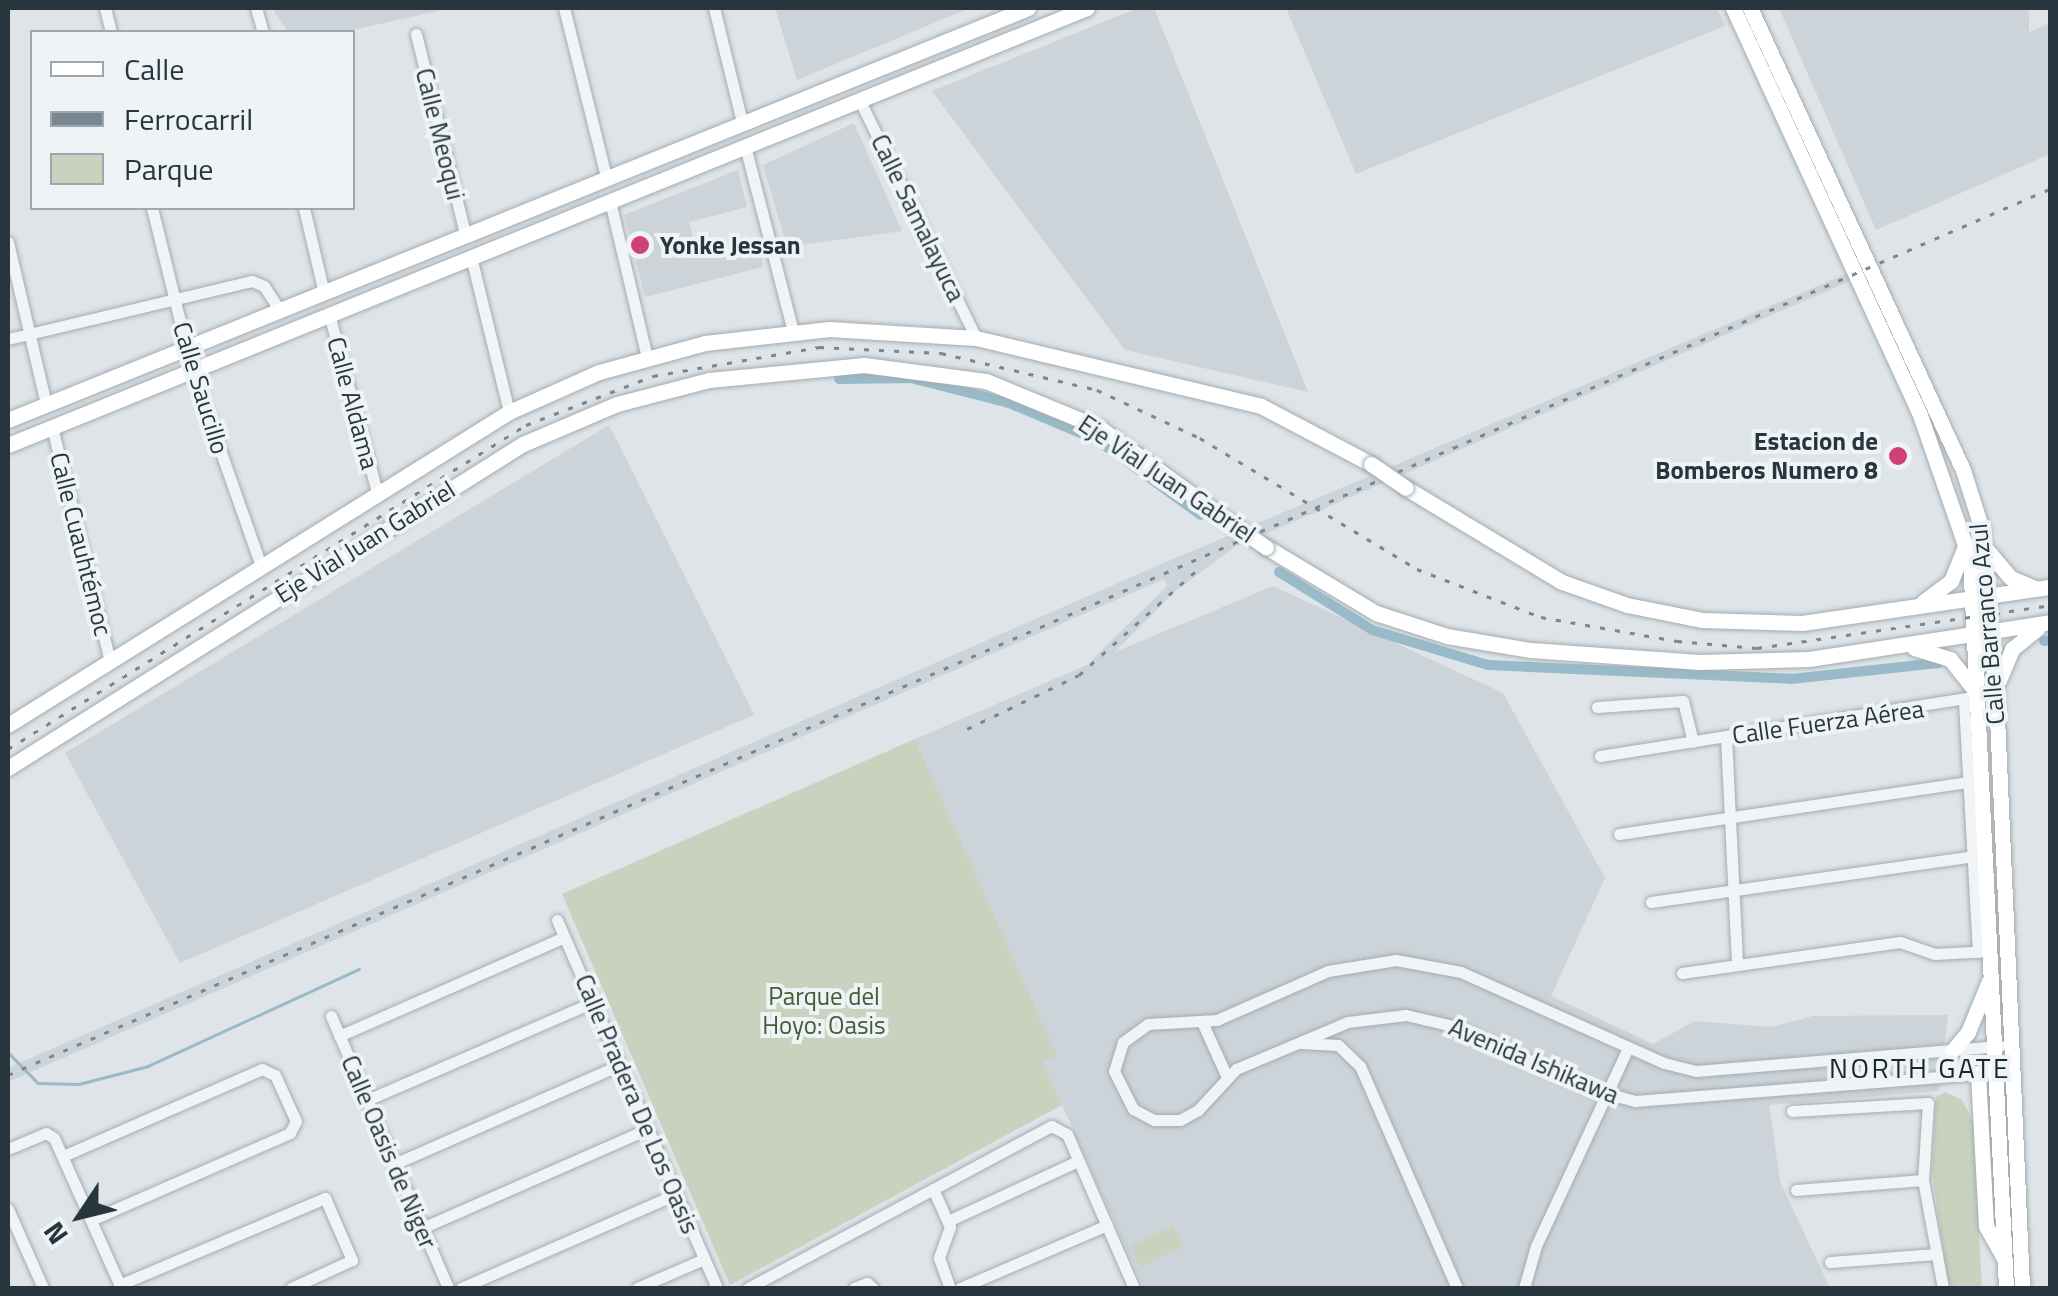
<!DOCTYPE html>
<html>
<head>
<meta charset="utf-8">
<style>
  body { margin:0 }
  #map { position:relative; width:2058px; height:1296px; overflow:hidden; background:#dee4e8; font-family:"Titillium Web",sans-serif }
  div>[style] { position:absolute }
  [style*='--x'] { left:calc(var(--x)*1px); top:calc(var(--y)*1px); width:calc(var(--w)*1px); rotate:calc(var(--a)*1deg) }
  .built>* { inset:0; background:#ccd4da }
  .green>* { inset:0; background:#c8d2bf; transform-origin:0 0 }
  .stream>* { height:2.5px; margin:-1.25px; padding:0 1.25px; transform-origin:1.25px; border-radius:1.25px; background:#99bac8 }
  .canal>* { height:10px; margin:-5px; padding:0 5px; transform-origin:5px; border-radius:5px; background:#99bac8 }
  .roads { filter:drop-shadow(0 0 2px #a3acb2) drop-shadow(0 0 2px #a3acb2) }
  .minor>* { height:11px; margin:-5.5px; padding:0 5.5px; transform-origin:5.5px; border-radius:5.5px; background:#f1f4f6 }
  .major>* { height:15px; margin:-7.5px; padding:0 7.5px; transform-origin:7.5px; border-radius:7.5px; background:#fff }
  .rail>* { height:2.5px; margin-top:-1.25px; transform-origin:0; background:repeating-linear-gradient(90deg,#788791 0 5px,transparent 0 15px) }
  .bridges { filter:drop-shadow(0 0 2px #9dabb4) drop-shadow(0 0 2px #9dabb4) }
  .major-bridge>* { height:15px; margin:-7.5px; padding:0 7.5px; transform-origin:7.5px; border-radius:7.5px; background:#fff }
  .dots>* { width:28px; height:28px; translate:-50% -50%; box-sizing:border-box; border:5px solid #eef3f5; border-radius:50% }
  span { translate:-50% -50%; white-space:nowrap; text-align:center; line-height:1.15; -webkit-text-stroke:8px #eef3f5; paint-order:stroke }
  .street-label { font-size:25px; color:#27353f }
  .poi-label { font-size:25px; color:#27353f; font-weight:700 }
  .left { translate:0 -50%; text-align:left }
  .right { translate:-100% -50%; text-align:right }
  .park-label { font-size:25px; color:#445b34 }
  .neighbourhood-label { font-size:28px; color:#1a262f; letter-spacing:2.5px }
  .frame { position:absolute; inset:0; border:10px solid #27353f; pointer-events:none }
  .legend { position:absolute; left:30px; top:30px; width:325px; height:180px; box-sizing:border-box; background:#eef3f5; border:2px solid #9ea7ac; margin:0; padding:12px 18px; list-style:none; font-size:30px; color:#27353f }
  .legend li { display:flex; align-items:center; gap:20px; height:50px }
  .legend b { width:50px; border:2px solid #9ea7ac }
  .north { position:absolute; left:30px; top:1166px; width:100px; height:100px; -webkit-text-stroke:8px #eef3f5; paint-order:stroke; rotate:235deg; font-size:28px; font-weight:700; line-height:40px; text-align:center; color:#27353f }
  .north::after { content:''; display:block; margin:auto; width:35px; height:45px; background:#27353f; clip-path:polygon(50% 0,100% 100%,50% 72%,0 100%) }
</style>
</head>
<body>
<div id="map">
  <div class="built">
    <i style="clip-path:polygon(272px 8px,452px 8px,343px 32px,288px 32px)"></i>
    <i style="clip-path:polygon(775px 8px,970px 8px,797px 80px)"></i>
    <i style="clip-path:polygon(1138px 8px,1154px 8px,1308px 392px,1125px 350px,932px 91px)"></i>
    <i style="clip-path:polygon(1286px 8px,1717px 8px,1725px 26px,1356px 174px)"></i>
    <i style="clip-path:polygon(1779px 8px,2029px 8px,2029px 32px,2050px 23px,2050px 154px,1876px 230px)"></i>
    <i style="clip-path:polygon(854px 123px,902px 231px,787px 247px,763px 165px)"></i>
    <i style="clip-path:polygon(738px 170px,747px 207px,689px 222px,697px 252px,756px 238px,763px 267px,645px 297px,624px 215px)"></i>
    <i style="clip-path:polygon(1848px 273px,1850px 281px,1233px 548px,1173px 593px,1115px 652px,1273px 586px,1503px 693px,1605px 878px,1551px 996px,1653px 1044px,1695px 1021px,1771px 1027px,1813px 1016px,1948px 1015px,1939px 1091px,1769px 1105px,1780px 1182px,1830px 1288px,1144px 1288px,1043px 1062px,1056px 1056px,915px 739px,1087px 665px,1167px 586px,1164px 579px,8px 1082px,8px 1068px,1157px 566px)"></i>
    <i style="clip-path:polygon(609px 425px,754px 715px,180px 963px,65px 753px)"></i>
  </div>
  <div class="green">
    <i style="clip-path:polygon(915px 739px,1057px 1056px,1043px 1062px,1062px 1105px,730px 1285px,562px 894px)"></i>
    <i style="clip-path:polygon(1945px 1092px,1962px 1100px,1973px 1121px,1982px 1288px,1949px 1288px,1932px 1173px,1936px 1097px)"></i>
    <i style="left:1173px;top:1226px;width:23px;height:47px;rotate:65deg"></i>
  </div>
  <div class="stream">
    <i style="--x:8;--y:1052;--w:43;--a:45.9"></i>
    <i style="--x:38;--y:1083;--w:41;--a:1.4"></i>
    <i style="--x:79;--y:1084;--w:71;--a:-14.6"></i>
    <i style="--x:148;--y:1066;--w:232;--a:-24.7"></i>
  </div>
  <div class="canal">
    <i style="--x:839;--y:379;--w:72;--a:-0.8"></i>
    <i style="--x:911;--y:378;--w:101;--a:14.3"></i>
    <i style="--x:1009;--y:403;--w:95;--a:22.8"></i>
    <i style="--x:1097;--y:440;--w:128;--a:35.8"></i>
    <i style="--x:1279;--y:572;--w:110;--a:31.9"></i>
    <i style="--x:1372;--y:630;--w:121;--a:16.8"></i>
    <i style="--x:1488;--y:665;--w:303;--a:2.6"></i>
    <i style="--x:1791;--y:679;--w:148;--a:-6.2"></i>
    <i style="--x:2044;--y:641;--w:6;--a:-9"></i>
  </div>
  <div class="roads">
    <div class="minor">
      <i style="--x:105;--y:8;--w:25;--a:76"></i>
      <i style="--x:256;--y:8;--w:25;--a:74"></i>
      <i style="--x:564;--y:8;--w:174;--a:76"></i>
      <i style="--x:714;--y:8;--w:117;--a:76.2"></i>
      <i style="--x:416;--y:34;--w:206;--a:76.2"></i>
      <i style="--x:859;--y:99;--w:266;--a:63.9"></i>
      <i style="--x:745;--y:146;--w:191;--a:75.5"></i>
      <i style="--x:610;--y:201;--w:160;--a:76.7"></i>
      <i style="--x:152;--y:208;--w:167;--a:76.1"></i>
      <i style="--x:192;--y:370;--w:208;--a:70.6"></i>
      <i style="--x:304;--y:208;--w:87;--a:76.8"></i>
      <i style="--x:8;--y:242;--w:166;--a:76.8"></i>
      <i style="--x:471;--y:257;--w:160;--a:76.2"></i>
      <i style="--x:329;--y:314;--w:184;--a:74.9"></i>
      <i style="--x:8;--y:339;--w:251;--a:-13.4"></i>
      <i style="--x:252;--y:281;--w:13;--a:23"></i>
      <i style="--x:264;--y:286;--w:30;--a:57"></i>
      <i style="--x:52;--y:427;--w:241;--a:76.1"></i>
      <i style="--x:1964;--y:702;--w:250;--a:86.8"></i>
      <i style="--x:1597;--y:707;--w:86;--a:-4"></i>
      <i style="--x:1683;--y:701;--w:42;--a:76.3"></i>
      <i style="--x:1726;--y:737;--w:228;--a:87.2"></i>
      <i style="--x:1600;--y:756;--w:384;--a:-9"></i>
      <i style="--x:1619;--y:834;--w:353;--a:-8.5"></i>
      <i style="--x:1651;--y:902;--w:325;--a:-8.1"></i>
      <i style="--x:557;--y:920;--w:401;--a:66.5"></i>
      <i style="--x:1682;--y:973;--w:220;--a:-8.1"></i>
      <i style="--x:1900;--y:942;--w:36;--a:19"></i>
      <i style="--x:1934;--y:954;--w:56;--a:-3.1"></i>
      <i style="--x:331;--y:1016;--w:296;--a:66.7"></i>
      <i style="--x:1202;--y:1022;--w:60;--a:65.6"></i>
      <i style="--x:339;--y:1036;--w:246;--a:-23.7"></i>
      <i style="--x:1300;--y:1043;--w:38;--a:3"></i>
      <i style="--x:1338;--y:1045;--w:30;--a:44"></i>
      <i style="--x:1360;--y:1066;--w:242;--a:66.4"></i>
      <i style="--x:2000;--y:1046;--w:305;--a:175.3"></i>
      <i style="--x:1696;--y:1071;--w:33;--a:-166"></i>
      <i style="--x:1664;--y:1063;--w:222;--a:-155.9"></i>
      <i style="--x:1461;--y:972;--w:66;--a:-169.5"></i>
      <i style="--x:1396;--y:960;--w:69;--a:170.8"></i>
      <i style="--x:1328;--y:971;--w:121;--a:156.2"></i>
      <i style="--x:1217;--y:1020;--w:69;--a:176.7"></i>
      <i style="--x:1148;--y:1024;--w:31;--a:144"></i>
      <i style="--x:1123;--y:1042;--w:30;--a:107"></i>
      <i style="--x:1114;--y:1071;--w:42;--a:63.4"></i>
      <i style="--x:1133;--y:1109;--w:24;--a:28"></i>
      <i style="--x:1154;--y:1120;--w:26;--a:0"></i>
      <i style="--x:1180;--y:1120;--w:21;--a:-29"></i>
      <i style="--x:1198;--y:1110;--w:56;--a:-47.2"></i>
      <i style="--x:1236;--y:1069;--w:121;--a:-22.8"></i>
      <i style="--x:1348;--y:1022;--w:58;--a:-6.9"></i>
      <i style="--x:1406;--y:1015;--w:52;--a:13.2"></i>
      <i style="--x:1457;--y:1027;--w:148;--a:24.8"></i>
      <i style="--x:1591;--y:1089;--w:46;--a:15.3"></i>
      <i style="--x:1635;--y:1101;--w:369;--a:-4.5"></i>
      <i style="--x:367;--y:1100;--w:246;--a:-23.4"></i>
      <i style="--x:1792;--y:1111;--w:136;--a:-3.4"></i>
      <i style="--x:1928;--y:1103;--w:77;--a:93.7"></i>
      <i style="--x:1923;--y:1180;--w:110;--a:79.5"></i>
      <i style="--x:8;--y:1149;--w:41;--a:-22.8"></i>
      <i style="--x:46;--y:1133;--w:9;--a:32"></i>
      <i style="--x:54;--y:1138;--w:164;--a:65.9"></i>
      <i style="--x:63;--y:1156;--w:217;--a:-23.6"></i>
      <i style="--x:262;--y:1069;--w:14;--a:25"></i>
      <i style="--x:275;--y:1075;--w:51;--a:65.5"></i>
      <i style="--x:296;--y:1121;--w:13;--a:117"></i>
      <i style="--x:290;--y:1133;--w:217;--a:156.4"></i>
      <i style="--x:394;--y:1164;--w:247;--a:-23.7"></i>
      <i style="--x:933;--y:1189;--w:42;--a:65.9"></i>
      <i style="--x:950;--y:1227;--w:33;--a:110"></i>
      <i style="--x:939;--y:1258;--w:32;--a:70"></i>
      <i style="--x:1796;--y:1190;--w:127;--a:-4.5"></i>
      <i style="--x:8;--y:1209;--w:86;--a:66.1"></i>
      <i style="--x:948;--y:1221;--w:143;--a:-24.8"></i>
      <i style="--x:422;--y:1228;--w:247;--a:-23.7"></i>
      <i style="--x:1830;--y:1262;--w:106;--a:-4.3"></i>
      <i style="--x:119;--y:1285;--w:224;--a:-22.9"></i>
      <i style="--x:325;--y:1198;--w:68;--a:66.5"></i>
      <i style="--x:352;--y:1260;--w:67;--a:155.3"></i>
      <i style="--x:461;--y:1288;--w:235;--a:-23.6"></i>
      <i style="--x:637;--y:1288;--w:73;--a:-23.4"></i>
      <i style="--x:748;--y:1288;--w:344;--a:-28.1"></i>
      <i style="--x:1051;--y:1126;--w:18;--a:27"></i>
      <i style="--x:1067;--y:1134;--w:168;--a:66.5"></i>
      <i style="--x:854;--y:1288;--w:14;--a:-21"></i>
      <i style="--x:867;--y:1283;--w:8;--a:40"></i>
      <i style="--x:960;--y:1288;--w:160;--a:-23.2"></i>
      <i style="--x:1524;--y:1288;--w:44;--a:-74.1"></i>
      <i style="--x:1536;--y:1246;--w:218;--a:-65.1"></i>
    </div>
    <div class="major">
      <i style="--x:1733;--y:8;--w:445;--a:65.3"></i>
      <i style="--x:1919;--y:412;--w:156;--a:70.9"></i>
      <i style="--x:1970;--y:559;--w:730;--a:87.17"></i>
      <i style="--x:1750;--y:8;--w:509;--a:65.25"></i>
      <i style="--x:1963;--y:470;--w:63;--a:72.4"></i>
      <i style="--x:1982;--y:530;--w:165;--a:85.1"></i>
      <i style="--x:1996;--y:694;--w:595;--a:87.49"></i>
      <i style="--x:8;--y:420;--w:1100;--a:-21.99"></i>
      <i style="--x:8;--y:445;--w:1164;--a:-22.05"></i>
      <i style="--x:1406;--y:488;--w:182;--a:31.1"></i>
      <i style="--x:1562;--y:582;--w:69;--a:19.5"></i>
      <i style="--x:1627;--y:605;--w:76;--a:11.3"></i>
      <i style="--x:1702;--y:620;--w:100;--a:1.7"></i>
      <i style="--x:1802;--y:623;--w:251;--a:-8.3"></i>
      <i style="--x:1266;--y:547;--w:128;--a:31"></i>
      <i style="--x:1376;--y:613;--w:75;--a:17.9"></i>
      <i style="--x:1447;--y:636;--w:85;--a:9.5"></i>
      <i style="--x:1531;--y:650;--w:169;--a:4.1"></i>
      <i style="--x:1700;--y:662;--w:109;--a:-1.6"></i>
      <i style="--x:1809;--y:659;--w:244;--a:-8.7"></i>
      <i style="--x:1988;--y:551;--w:35;--a:50"></i>
      <i style="--x:2011;--y:578;--w:26;--a:23"></i>
      <i style="--x:1923;--y:602;--w:35;--a:-37"></i>
      <i style="--x:1951;--y:581;--w:37;--a:-68"></i>
      <i style="--x:1914;--y:648;--w:38;--a:17"></i>
      <i style="--x:1950;--y:659;--w:43;--a:51.5"></i>
      <i style="--x:1999;--y:680;--w:34;--a:-67"></i>
      <i style="--x:2012;--y:649;--w:33;--a:-39"></i>
      <i style="--x:8;--y:725;--w:591;--a:-32"></i>
      <i style="--x:509;--y:412;--w:98;--a:-24"></i>
      <i style="--x:599;--y:372;--w:110;--a:-15.3"></i>
      <i style="--x:705;--y:343;--w:125;--a:-6.4"></i>
      <i style="--x:829;--y:329;--w:147;--a:3.5"></i>
      <i style="--x:976;--y:338;--w:293;--a:13.4"></i>
      <i style="--x:1261;--y:406;--w:124;--a:27.8"></i>
      <i style="--x:8;--y:768;--w:608;--a:-32.18"></i>
      <i style="--x:523;--y:444;--w:102;--a:-23.1"></i>
      <i style="--x:617;--y:404;--w:95;--a:-14.6"></i>
      <i style="--x:709;--y:380;--w:156;--a:-5.5"></i>
      <i style="--x:864;--y:365;--w:123;--a:7.5"></i>
      <i style="--x:986;--y:381;--w:123;--a:22.4"></i>
      <i style="--x:1100;--y:428;--w:165;--a:35.9"></i>
      <i style="--x:1953;--y:1050;--w:23;--a:-50"></i>
      <i style="--x:1968;--y:1032;--w:55;--a:-67.6"></i>
      <i style="--x:1978;--y:1073;--w:153;--a:87"></i>
      <i style="--x:1986;--y:1226;--w:38;--a:61"></i>
    </div>
  </div>
  <div class="rail">
    <i style="--x:967;--y:729;--w:124;--a:-25.7"></i>
    <i style="--x:1079;--y:675;--w:158;--a:-41.7"></i>
    <i style="--x:8;--y:749;--w:611;--a:-32.03"></i>
    <i style="--x:526;--y:425;--w:136;--a:-21.1"></i>
    <i style="--x:653;--y:376;--w:169;--a:-9.9"></i>
    <i style="--x:819;--y:347;--w:122;--a:2.8"></i>
    <i style="--x:941;--y:353;--w:160;--a:13.3"></i>
    <i style="--x:1097;--y:390;--w:114;--a:25"></i>
    <i style="--x:1200;--y:438;--w:253;--a:31.1"></i>
    <i style="--x:1417;--y:569;--w:133;--a:21.2"></i>
    <i style="--x:1541;--y:617;--w:138;--a:10"></i>
    <i style="--x:1677;--y:641;--w:80;--a:5"></i>
    <i style="--x:1757;--y:648;--w:296;--a:-8.3"></i>
    <i style="--x:8;--y:1075;--w:2226;--a:-23.46"></i>
  </div>
  <div class="bridges">
    <div class="major-bridge">
      <i style="--x:1371;--y:464;--w:42;--a:34.4"></i>
      <i style="--x:1234;--y:525;--w:39;--a:35"></i>
    </div>
  </div>
  <div class="dots">
    <i style="left:640px;top:245px;background:#cf4275"></i>
    <i style="left:1898px;top:456px;background:#cf4275"></i>
  </div>
  <div class="street-label">
    <span style="left:440px;top:134px;rotate:76deg">Calle Meoqui</span>
    <span style="left:918px;top:218px;rotate:64deg">Calle Samalayuca</span>
    <span style="left:201px;top:388px;rotate:73deg">Calle Saucillo</span>
    <span style="left:353px;top:403px;rotate:75deg">Calle Aldama</span>
    <span style="left:1167px;top:479px;rotate:34deg">Eje Vial Juan Gabriel</span>
    <span style="left:365px;top:542px;rotate:-32deg">Eje Vial Juan Gabriel</span>
    <span style="left:81px;top:544px;rotate:76deg">Calle Cuauhtémoc</span>
    <span style="left:1987px;top:624px;rotate:-95deg">Calle Barranco Azul</span>
    <span style="left:1828px;top:722px;rotate:-8deg">Calle Fuerza Aérea</span>
    <span style="left:1534px;top:1061px;rotate:23deg">Avenida Ishikawa</span>
    <span style="left:637px;top:1104px;rotate:67deg">Calle Pradera De Los Oasis</span>
    <span style="left:389px;top:1152px;rotate:67deg">Calle Oasis de Niger</span>
  </div>
  <div class="poi-label">
    <span class="left" style="left:660px;top:245px">Yonke Jessan</span>
    <span class="right" style="left:1878px;top:456px">Estacion de<br>Bomberos Numero 8</span>
  </div>
  <div class="park-label">
    <span style="left:824px;top:1011px">Parque del<br>Hoyo: Oasis</span>
  </div>
  <div class="neighbourhood-label">
    <span style="left:1920px;top:1068px">NORTH GATE</span>
  </div>
  <div class="frame"></div>
  <ul class="legend">
  <li><b style="height:12px;background:#fff"></b>Calle</li>
  <li><b style="height:12px;background:#788791"></b>Ferrocarril</li>
  <li><b style="height:28px;background:#c8d2bf"></b>Parque</li>
  </ul>
  <div class="north">N</div>
</div>
</body>
</html>
